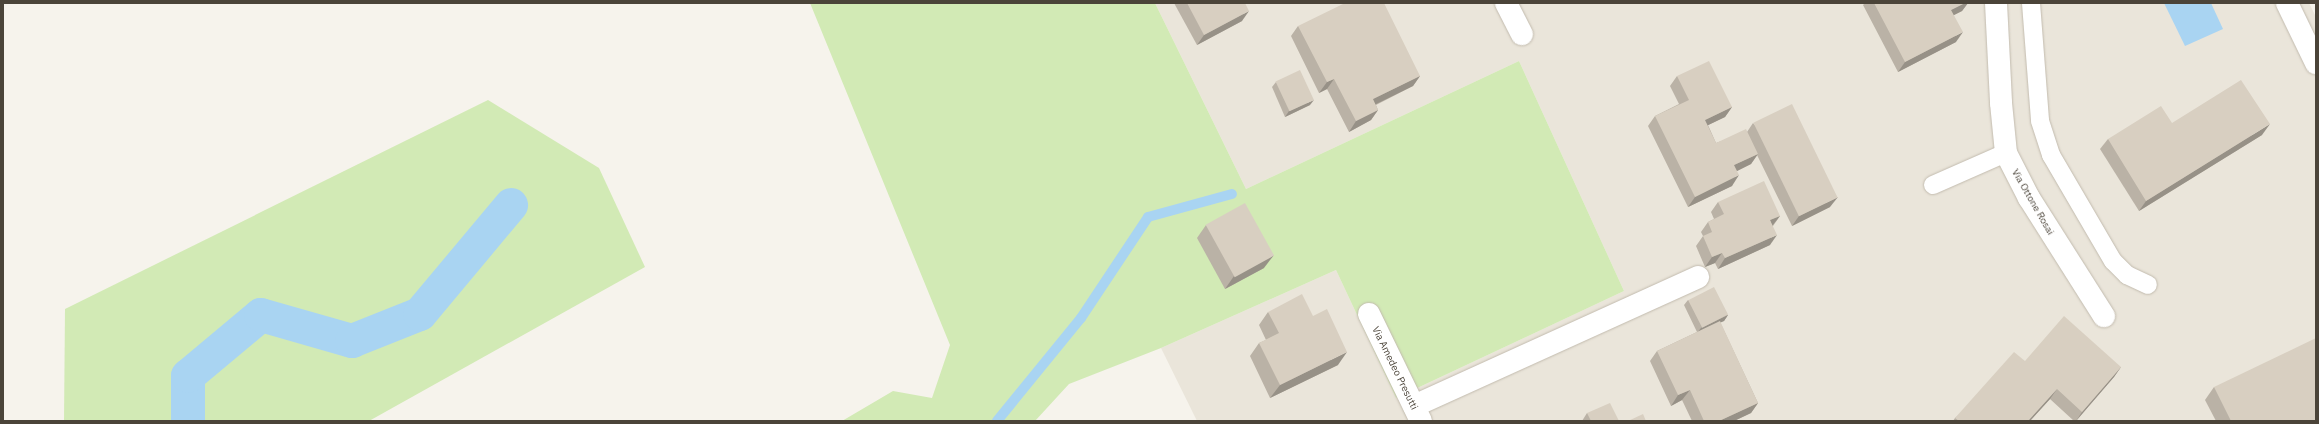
<!DOCTYPE html>
<html>
<head>
<meta charset="utf-8">
<style>
  body { margin:0 }
  #map { position:relative; width:2319px; height:424px; overflow:hidden; background:#f6f3ec; font-family:"IBM Plex Sans",sans-serif }
  div>[style] { position:absolute }
  [style*='--x'] { left:calc(var(--x)*1px); top:calc(var(--y)*1px); width:calc(var(--w)*1px); rotate:calc(var(--a)*1deg) }
  .residential>* { inset:0; background:#eae5da }
  .green>* { inset:0; background:#d2eab5 }
  .water>* { inset:0; background:#a9d4f2 }
  .stream>* { height:10px; margin:-5px; padding:0 5px; transform-origin:5px; border-radius:5px; background:#a9d4f2 }
  .canal>* { height:34px; margin:-17px; padding:0 17px; transform-origin:17px; border-radius:17px; background:#a9d4f2 }
  .roads { filter:drop-shadow(0 0 1px #c2bbae) drop-shadow(0 0 1px #c2bbae) }
  .service>* { height:18px; margin:-9px; padding:0 9px; transform-origin:9px; border-radius:9px; background:#fff }
  .minor>* { height:22px; margin:-11px; padding:0 11px; transform-origin:11px; border-radius:11px; background:#fff }
  .wall>* { inset:0; background:#bab2a6 }
  .shaded-wall>* { inset:0; background:#979187 }
  .building>* { inset:0; background:#d8cfc1; transform-origin:0 0 }
  span { translate:-50% -50%; white-space:nowrap; text-align:center; line-height:1.15; -webkit-text-stroke:3px #fff; paint-order:stroke }
  .street-label { font-size:10px; color:#4b4439 }
  .frame { position:absolute; inset:0; border:4px solid #4b4439; pointer-events:none }
</style>
</head>
<body>
<div id="map">
  <div class="residential">
    <i style="clip-path:polygon(1155px 3px,2309px 3px,2316px 17px,2316px 421px,1197px 421px,1161px 348px,1336px 270px,1396px 398px,1624px 291px,1519px 61px,1246px 189px)"></i>
  </div>
  <div class="green">
    <i style="clip-path:polygon(810px 3px,1155px 3px,1246px 189px,1519px 61px,1624px 291px,1396px 398px,1336px 270px,1161px 348px,1069px 384px,1035px 421px,842px 421px,893px 391px,932px 398px,950px 345px)"></i>
    <i style="clip-path:polygon(488px 100px,599px 168px,645px 267px,369px 421px,64px 421px,65px 309px)"></i>
  </div>
  <div class="water">
    <i style="clip-path:polygon(2164px 3px,2211px 3px,2223px 29px,2185px 46px)"></i>
  </div>
  <div class="stream">
    <i style="--x:997;--y:421;--w:133;--a:-50.8"></i>
    <i style="--x:1081;--y:318;--w:121;--a:-56.4"></i>
    <i style="--x:1148;--y:217;--w:87;--a:-15.3"></i>
  </div>
  <div class="canal">
    <i style="--x:188;--y:421;--w:45;--a:-90"></i>
    <i style="--x:188;--y:376;--w:95;--a:-39.9"></i>
    <i style="--x:261;--y:315;--w:95;--a:15.9"></i>
    <i style="--x:352;--y:341;--w:73;--a:-21.7"></i>
    <i style="--x:420;--y:314;--w:142;--a:-50.1"></i>
  </div>
  <div class="roads">
    <div class="service">
      <i style="--x:2031;--y:3;--w:118;--a:85.6"></i>
      <i style="--x:2040;--y:121;--w:36;--a:72"></i>
      <i style="--x:2051;--y:155;--w:123;--a:59.7"></i>
      <i style="--x:2113;--y:261;--w:20;--a:45"></i>
      <i style="--x:2127;--y:275;--w:23;--a:25"></i>
      <i style="--x:1933;--y:185;--w:80;--a:-23.7"></i>
    </div>
    <div class="minor">
      <i style="--x:1506;--y:3;--w:35;--a:63"></i>
      <i style="--x:1996;--y:3;--w:100;--a:87.1"></i>
      <i style="--x:2001;--y:103;--w:50;--a:84.3"></i>
      <i style="--x:2006;--y:153;--w:51;--a:62.9"></i>
      <i style="--x:2029;--y:198;--w:140;--a:57.6"></i>
      <i style="--x:2287;--y:3;--w:67;--a:64.2"></i>
      <i style="--x:1369;--y:314;--w:119;--a:64.1"></i>
      <i style="--x:1414;--y:406;--w:312;--a:-24.4"></i>
    </div>
  </div>
  <div class="wall">
    <i style="clip-path:polygon(1174px 3px,1245px 3px,1242px 21px,1197px 45px)"></i>
    <i style="clip-path:polygon(1865px 3px,1968px 3px,1962px 11px,1954px 15px,1956px 42px,1898px 72px,1863px 5px)"></i>
    <i style="clip-path:polygon(1298px 26px,1420px 76px,1413px 86px,1376px 105px,1378px 110px,1371px 120px,1349px 132px,1327px 89px,1319px 93px,1291px 36px)"></i>
    <i style="clip-path:polygon(1677px 76px,1732px 107px,1725px 117px,1708px 125px,1716px 143px,1747px 132px,1753px 123px,1830px 207px,1792px 226px,1757px 155px,1751px 164px,1737px 171px,1732px 186px,1688px 207px,1648px 126px,1655px 116px,1679px 104px,1670px 86px)"></i>
    <i style="clip-path:polygon(1276px 82px,1310px 105px,1285px 117px,1272px 87px)"></i>
    <i style="clip-path:polygon(2262px 135px,2139px 211px,2100px 149px,2108px 139px)"></i>
    <i style="clip-path:polygon(1718px 202px,1780px 216px,1773px 226px,1770px 245px,1718px 269px,1715px 263px,1705px 267px,1696px 246px,1703px 236px,1701px 232px,1708px 222px,1714px 219px,1711px 212px)"></i>
    <i style="clip-path:polygon(1206px 225px,1264px 268px,1225px 289px,1197px 238px)"></i>
    <i style="clip-path:polygon(1688px 300px,1728px 315px,1724px 321px,1720px 322px,1758px 403px,1751px 413px,1734px 421px,1692px 421px,1682px 400px,1671px 406px,1650px 361px,1657px 351px,1697px 332px,1684px 305px)"></i>
    <i style="clip-path:polygon(1268px 312px,1338px 365px,1270px 398px,1250px 356px,1259px 343px,1266px 340px,1259px 325px)"></i>
    <i style="clip-path:polygon(2025px 361px,2121px 367px,2114px 377px,2076px 421px,2074px 421px,2050px 399px,2030px 421px,1953px 421px,1955px 418px)"></i>
    <i style="clip-path:polygon(2214px 387px,2316px 421px,2216px 421px,2205px 400px)"></i>
    <i style="clip-path:polygon(1587px 413px,1619px 421px,1582px 421px)"></i>
  </div>
  <div class="shaded-wall">
    <i style="clip-path:polygon(1965px 3px,1968px 3px,1962px 11px,1944px 20px,1951px 10px)"></i>
    <i style="clip-path:polygon(1249px 11px,1242px 21px,1197px 45px,1204px 35px)"></i>
    <i style="clip-path:polygon(1963px 32px,1956px 42px,1898px 72px,1905px 62px)"></i>
    <i style="clip-path:polygon(1420px 76px,1413px 86px,1366px 109px,1373px 99px)"></i>
    <i style="clip-path:polygon(1334px 79px,1327px 89px,1319px 93px,1327px 82px)"></i>
    <i style="clip-path:polygon(1314px 100px,1310px 105px,1285px 117px,1289px 111px)"></i>
    <i style="clip-path:polygon(1732px 107px,1725px 117px,1698px 130px,1705px 120px)"></i>
    <i style="clip-path:polygon(1378px 110px,1371px 120px,1349px 132px,1356px 121px)"></i>
    <i style="clip-path:polygon(2270px 124px,2262px 135px,2139px 211px,2146px 201px)"></i>
    <i style="clip-path:polygon(1758px 154px,1751px 164px,1727px 176px,1734px 165px)"></i>
    <i style="clip-path:polygon(1739px 175px,1732px 186px,1688px 207px,1695px 197px)"></i>
    <i style="clip-path:polygon(1838px 197px,1830px 207px,1792px 226px,1799px 216px)"></i>
    <i style="clip-path:polygon(1780px 216px,1772px 226px,1770px 220px)"></i>
    <i style="clip-path:polygon(1777px 235px,1770px 245px,1718px 269px,1725px 258px)"></i>
    <i style="clip-path:polygon(1722px 253px,1715px 263px,1705px 267px,1712px 257px)"></i>
    <i style="clip-path:polygon(1274px 255px,1264px 268px,1225px 289px,1234px 276px)"></i>
    <i style="clip-path:polygon(1728px 315px,1724px 321px,1697px 333px,1701px 328px)"></i>
    <i style="clip-path:polygon(1347px 352px,1338px 365px,1270px 398px,1280px 385px)"></i>
    <i style="clip-path:polygon(2121px 367px,2114px 377px,2076px 421px,2082px 412px)"></i>
    <i style="clip-path:polygon(2057px 389px,2050px 399px,2030px 421px,2028px 421px)"></i>
    <i style="clip-path:polygon(1690px 390px,1682px 400px,1671px 406px,1678px 395px)"></i>
    <i style="clip-path:polygon(1758px 403px,1751px 413px,1734px 421px,1719px 421px)"></i>
  </div>
  <div class="building">
    <i style="clip-path:polygon(1187px 3px,1245px 3px,1249px 11px,1204px 35px)"></i>
    <i style="clip-path:polygon(1345px 3px,1384px 3px,1420px 76px,1373px 99px,1378px 110px,1356px 121px,1334px 79px,1327px 82px,1298px 26px)"></i>
    <i style="clip-path:polygon(1874px 3px,1965px 3px,1951px 10px,1963px 32px,1905px 62px)"></i>
    <i style="clip-path:polygon(1709px 61px,1732px 107px,1705px 120px,1716px 143px,1746px 129px,1758px 154px,1734px 165px,1739px 175px,1695px 197px,1655px 116px,1689px 100px,1677px 76px)"></i>
    <i style="left:1300px;top:70px;width:33px;height:27px;rotate:65deg"></i>
    <i style="clip-path:polygon(2241px 80px,2270px 124px,2146px 201px,2108px 139px,2161px 106px,2172px 123px)"></i>
    <i style="left:1792px;top:104px;width:104px;height:43px;rotate:64deg"></i>
    <i style="clip-path:polygon(1764px 181px,1780px 216px,1770px 220px,1777px 235px,1725px 258px,1722px 253px,1712px 257px,1703px 236px,1712px 232px,1708px 222px,1724px 214px,1718px 202px)"></i>
    <i style="left:1245px;top:203px;width:60px;height:45px;rotate:61deg"></i>
    <i style="left:1714px;top:287px;width:31px;height:29px;rotate:63deg"></i>
    <i style="clip-path:polygon(1302px 294px,1313px 316px,1327px 309px,1347px 352px,1280px 385px,1259px 343px,1279px 333px,1268px 312px)"></i>
    <i style="clip-path:polygon(2064px 316px,2121px 367px,2082px 412px,2057px 389px,2028px 421px,1959px 421px,1955px 418px,2014px 352px,2025px 361px)"></i>
    <i style="clip-path:polygon(1720px 321px,1758px 403px,1719px 421px,1704px 421px,1690px 390px,1678px 395px,1657px 351px)"></i>
    <i style="clip-path:polygon(2316px 338px,2316px 421px,2231px 421px,2214px 387px)"></i>
    <i style="clip-path:polygon(1610px 403px,1619px 421px,1591px 421px,1587px 413px)"></i>
    <i style="clip-path:polygon(1643px 414px,1646px 421px,1628px 421px)"></i>
  </div>
  <div class="street-label">
    <span style="left:2033px;top:202px;rotate:60deg">Via Ottone Rosai</span>
    <span style="left:1395px;top:368px;rotate:64deg">Via Amedeo Presutti</span>
  </div>
  <div class="frame"></div>
</div>
</body>
</html>
